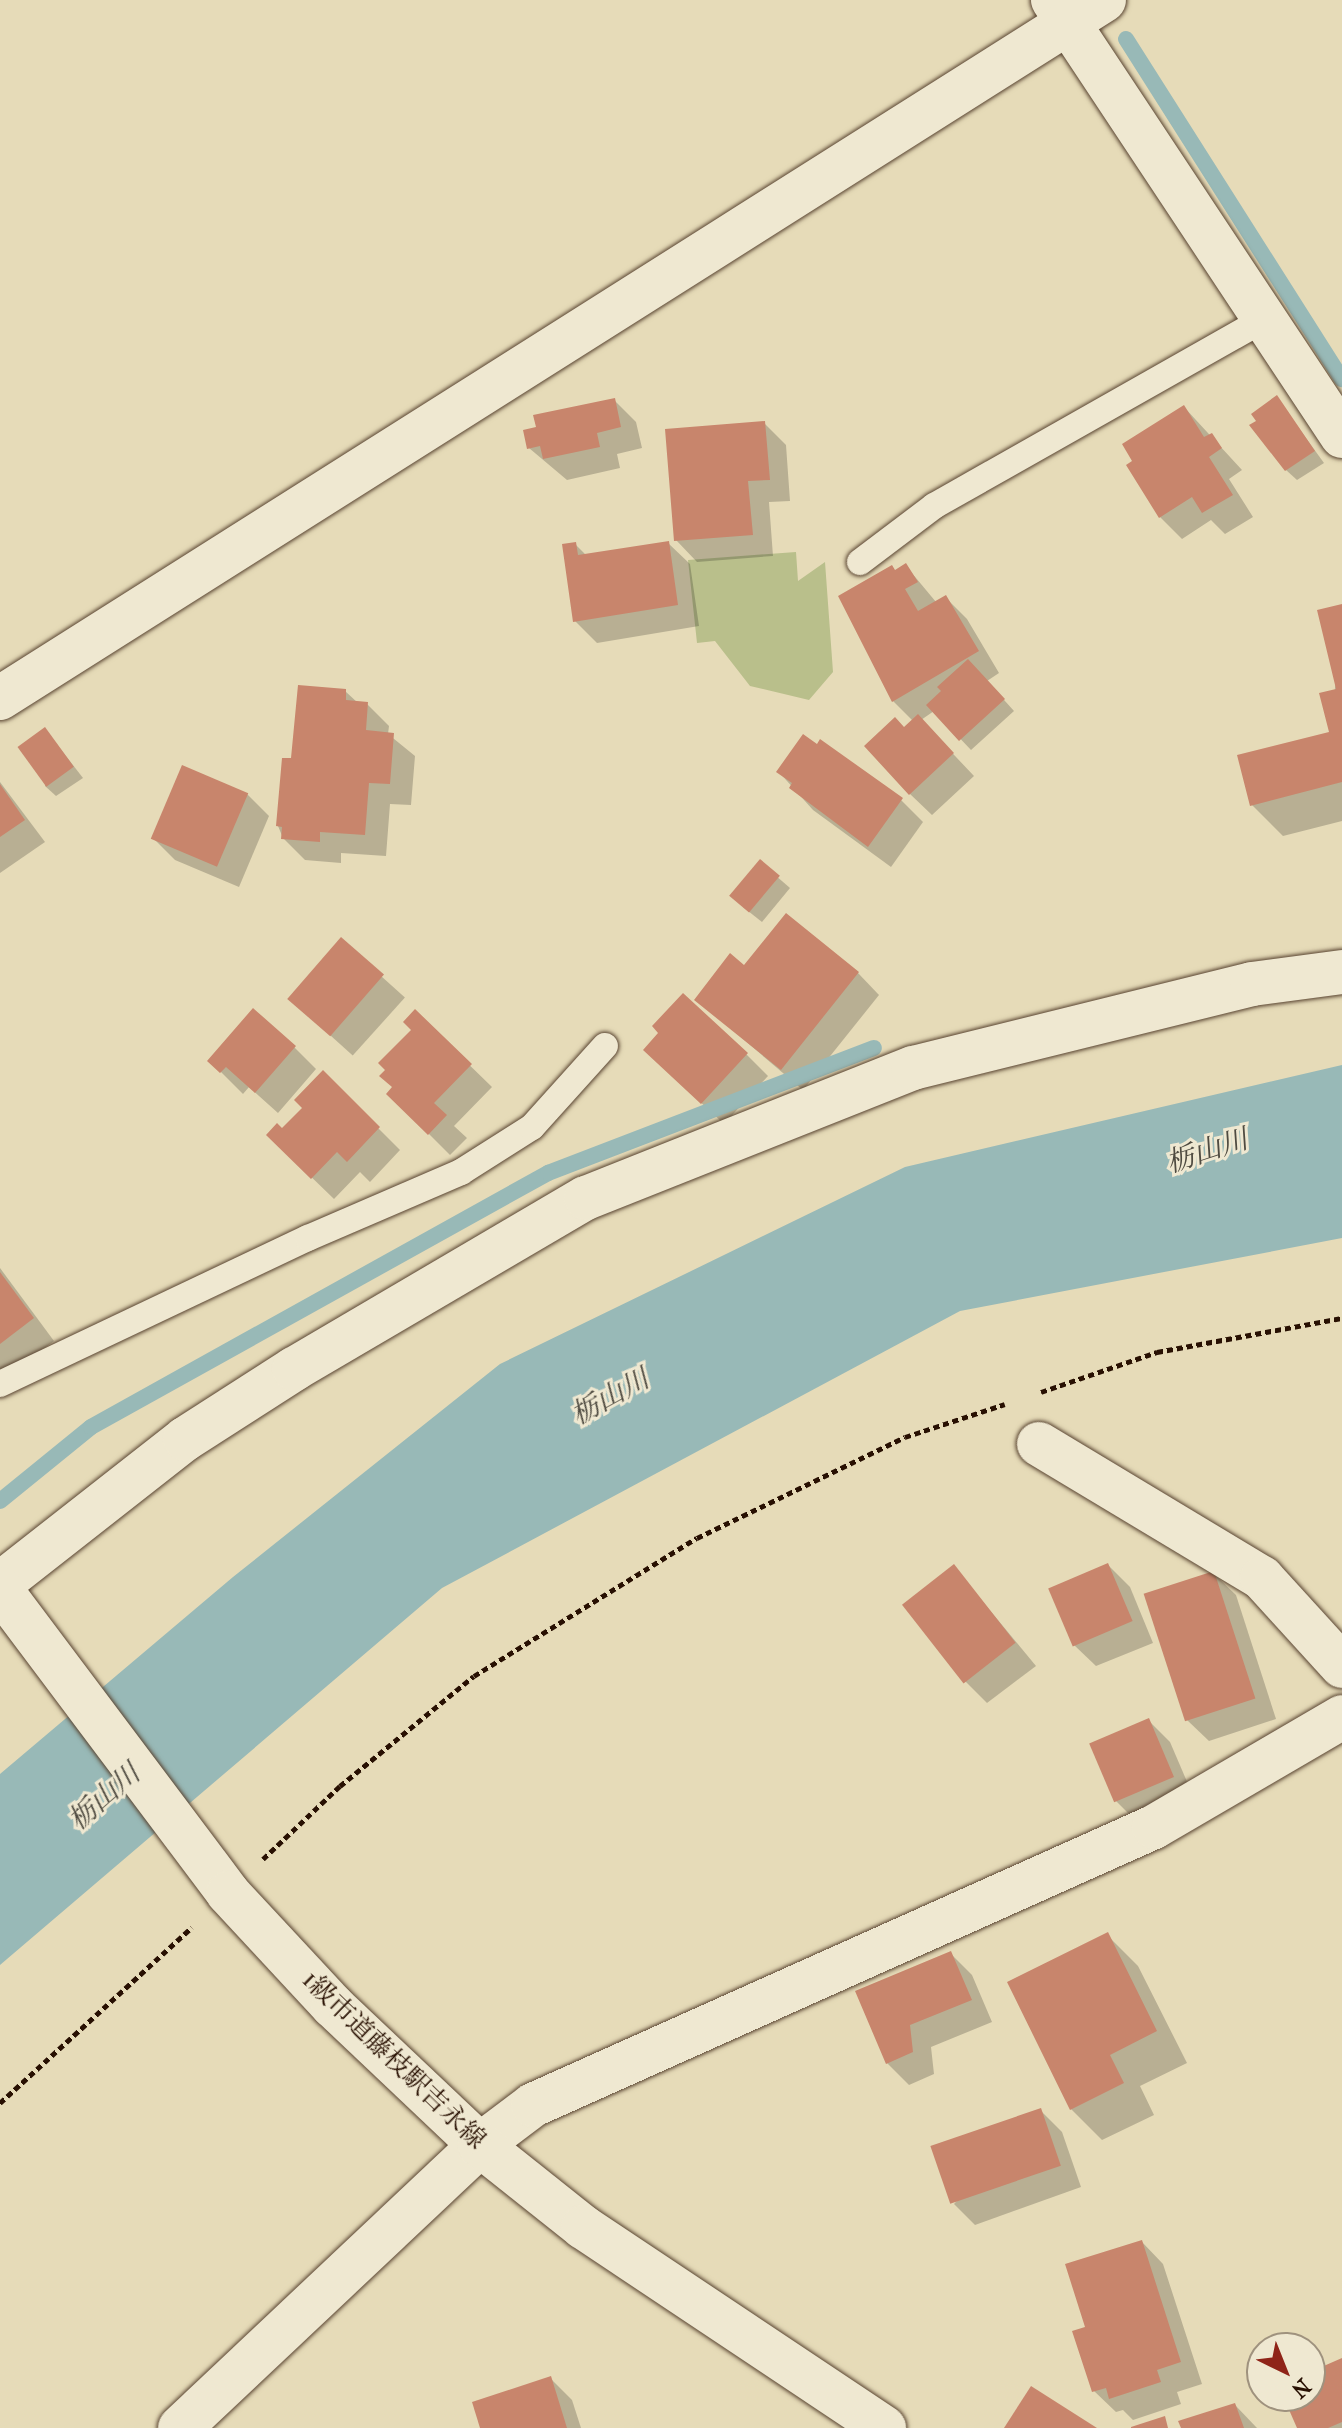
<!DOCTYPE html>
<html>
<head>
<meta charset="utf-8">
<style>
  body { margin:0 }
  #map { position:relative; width:1342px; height:2428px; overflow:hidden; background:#e6dbb8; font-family:"IM FELL French Canon","Noto Serif JP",serif }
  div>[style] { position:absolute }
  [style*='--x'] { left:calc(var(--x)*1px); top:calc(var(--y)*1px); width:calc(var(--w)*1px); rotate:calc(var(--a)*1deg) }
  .green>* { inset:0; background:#b9bf8b }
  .water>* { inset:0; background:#98b9b7 }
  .shadow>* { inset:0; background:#0003; transform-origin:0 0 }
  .stream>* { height:16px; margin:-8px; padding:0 8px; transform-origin:8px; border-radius:8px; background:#98b9b7 }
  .building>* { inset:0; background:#c8856c; transform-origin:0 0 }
  .path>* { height:5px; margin-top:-2.5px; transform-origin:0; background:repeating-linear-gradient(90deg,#281002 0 6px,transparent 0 10px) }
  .roads { filter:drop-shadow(0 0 2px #584330) drop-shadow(0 0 2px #584330) }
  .lane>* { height:26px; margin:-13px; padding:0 13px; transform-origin:13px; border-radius:13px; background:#efe8d1 }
  .street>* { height:44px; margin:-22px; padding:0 22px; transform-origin:22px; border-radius:22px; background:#efe8d1 }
  .secondary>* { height:44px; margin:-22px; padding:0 22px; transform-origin:22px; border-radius:22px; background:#efe8d1 }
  span { translate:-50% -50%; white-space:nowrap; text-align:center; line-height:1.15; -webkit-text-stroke:6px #efe8d1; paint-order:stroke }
  .street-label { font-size:26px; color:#281002 }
  .water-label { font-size:28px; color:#4f4b41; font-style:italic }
  .north { position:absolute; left:1246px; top:2332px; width:80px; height:80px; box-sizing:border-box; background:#efe8d1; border:2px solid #9f927e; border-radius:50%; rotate:137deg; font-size:22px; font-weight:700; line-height:32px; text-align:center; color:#281002 }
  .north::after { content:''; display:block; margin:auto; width:28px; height:36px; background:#8f2418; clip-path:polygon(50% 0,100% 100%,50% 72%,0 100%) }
</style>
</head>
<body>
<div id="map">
  <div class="green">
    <i style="clip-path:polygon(796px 552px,798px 581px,825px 562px,833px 672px,809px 700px,750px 686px,715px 641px,697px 643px,688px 560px)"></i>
  </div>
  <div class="water">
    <i style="clip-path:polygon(1342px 1065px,1342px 1238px,960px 1311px,442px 1588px,0 1965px,0 1774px,233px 1577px,500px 1364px,905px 1167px)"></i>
  </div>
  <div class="shadow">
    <i style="clip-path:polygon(1277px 398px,1324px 463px,1297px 480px,1286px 470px)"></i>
    <i style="clip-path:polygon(614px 400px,636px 422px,642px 448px,617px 454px,620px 468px,567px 480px,529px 448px)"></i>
    <i style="clip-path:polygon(1184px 407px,1242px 470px,1229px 479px,1253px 517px,1225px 534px,1211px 520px,1182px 539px,1160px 517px)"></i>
    <i style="clip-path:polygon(764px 423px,786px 445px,790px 501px,769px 502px,773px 556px,697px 562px,676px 540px)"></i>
    <i style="clip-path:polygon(668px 543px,690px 564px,699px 626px,597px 643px,575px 621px,575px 544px,587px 556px)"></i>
    <i style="clip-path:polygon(906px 566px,936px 602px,945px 597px,967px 619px,999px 673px,987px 681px,1014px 711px,971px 750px,934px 711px,921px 720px,974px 776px,932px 815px,910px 794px,905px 729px,913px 721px,893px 701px,841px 597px)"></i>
    <i style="clip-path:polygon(1342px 606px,1342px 821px,1283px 836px,1252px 805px,1331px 734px)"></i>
    <i style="clip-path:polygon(345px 691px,358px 703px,367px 704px,389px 726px,388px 734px,415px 756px,411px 805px,390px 804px,386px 856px,341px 853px,341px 863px,305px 860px,283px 838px,278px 826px,293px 761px)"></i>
    <i style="clip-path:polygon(45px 729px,83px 778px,56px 796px,45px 786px)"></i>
    <i style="clip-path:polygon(778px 771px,901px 800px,923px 822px,891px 867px,813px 810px)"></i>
    <i style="clip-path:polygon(0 782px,45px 842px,0 873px)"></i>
    <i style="clip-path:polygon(247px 794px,269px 816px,239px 887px,175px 860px,154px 839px)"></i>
    <i style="clip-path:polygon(760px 862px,790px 888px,762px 922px,743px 907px)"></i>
    <i style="left:341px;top:940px;width:86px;height:78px;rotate:42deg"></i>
    <i style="clip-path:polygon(744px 968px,858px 973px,879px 995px,803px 1090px,696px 999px)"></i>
    <i style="clip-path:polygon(415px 1012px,492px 1087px,454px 1126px,467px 1138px,450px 1155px,389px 1094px,394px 1088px,387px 1070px,413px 1030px)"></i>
    <i style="clip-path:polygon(294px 1047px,316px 1069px,278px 1113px,249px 1087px,243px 1094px,210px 1061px)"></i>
    <i style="clip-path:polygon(746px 1054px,768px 1076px,724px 1124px,667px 1071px)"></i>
    <i style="clip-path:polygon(323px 1073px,400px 1150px,370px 1182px,360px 1172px,334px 1199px,268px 1135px,282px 1131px,305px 1108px)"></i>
    <i style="clip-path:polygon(0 1268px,54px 1341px,0 1381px)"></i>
    <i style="clip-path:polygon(1108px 1565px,1130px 1587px,1153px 1643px,1096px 1666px,1074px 1645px)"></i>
    <i style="clip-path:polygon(954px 1567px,1036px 1666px,987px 1703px,965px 1681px)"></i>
    <i style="clip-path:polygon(1214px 1574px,1236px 1595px,1276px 1719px,1209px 1741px,1187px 1720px)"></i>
    <i style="clip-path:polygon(1148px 1720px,1170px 1742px,1194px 1798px,1137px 1822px,1115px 1800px)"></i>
    <i style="clip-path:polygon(1107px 1935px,1138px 1966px,1187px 2063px,1140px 2086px,1154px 2115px,1102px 2140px,1071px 2109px)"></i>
    <i style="clip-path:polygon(950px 1953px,972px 1975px,992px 2022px,931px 2047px,934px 2074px,909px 2085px,887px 2063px)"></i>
    <i style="clip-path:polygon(1040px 2110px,1062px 2132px,1081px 2187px,975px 2225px,954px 2204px)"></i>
    <i style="clip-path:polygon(1142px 2242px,1163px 2264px,1202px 2384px,1177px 2392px,1181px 2404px,1133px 2420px,1123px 2410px,1116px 2412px,1094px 2391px,1087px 2329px)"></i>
    <i style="clip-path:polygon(1342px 2360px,1342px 2428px,1299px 2428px,1285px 2396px,1310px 2396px,1310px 2374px)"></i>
    <i style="clip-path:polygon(550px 2378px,572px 2400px,581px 2428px,482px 2428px)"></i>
    <i style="clip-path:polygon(1235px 2405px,1257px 2428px,1183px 2428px)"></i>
  </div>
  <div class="stream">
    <i style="--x:1126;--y:39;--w:403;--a:57.6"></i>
    <i style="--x:0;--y:1501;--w:117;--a:-39.1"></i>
    <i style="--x:91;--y:1427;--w:523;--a:-29.07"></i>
    <i style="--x:548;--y:1173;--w:349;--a:-21"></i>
  </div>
  <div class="building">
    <i style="clip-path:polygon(1277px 395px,1315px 451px,1285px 471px,1249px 425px,1256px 421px,1251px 414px)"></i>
    <i style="clip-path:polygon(615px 398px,621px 427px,597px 433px,600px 447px,543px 459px,540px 446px,527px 449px,523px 430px,536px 427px,533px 415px)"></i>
    <i style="clip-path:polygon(1184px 405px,1204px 437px,1212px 433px,1222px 448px,1209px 457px,1233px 495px,1202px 513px,1192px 497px,1159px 518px,1126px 465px,1132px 461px,1122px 444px)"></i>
    <i style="clip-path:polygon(765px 421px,770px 480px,748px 481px,753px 535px,674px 541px,665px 429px)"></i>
    <i style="clip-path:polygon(669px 541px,678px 605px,573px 622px,562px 544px,576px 542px,578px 555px)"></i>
    <i style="clip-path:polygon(906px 563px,918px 582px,905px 589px,918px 611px,946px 595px,979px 651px,892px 702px,838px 596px,892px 565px,895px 570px)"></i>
    <i style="clip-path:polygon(1342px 604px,1342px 782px,1250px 806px,1237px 755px,1329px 732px,1319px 693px,1336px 689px,1317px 610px)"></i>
    <i style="clip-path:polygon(968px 659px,1005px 699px,959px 741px,926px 705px,941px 691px,937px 687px)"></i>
    <i style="clip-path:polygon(298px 685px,346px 689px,346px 700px,368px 702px,366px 730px,394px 733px,390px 784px,369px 783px,365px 835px,320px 832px,320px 842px,281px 839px,282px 827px,276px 826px,282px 758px,291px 758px)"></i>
    <i style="clip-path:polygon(918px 714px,954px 753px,909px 795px,864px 746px,895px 717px,904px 727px)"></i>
    <i style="left:45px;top:727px;width:49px;height:34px;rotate:54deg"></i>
    <i style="clip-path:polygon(803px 734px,817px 744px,820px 739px,903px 798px,868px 847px,789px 788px,792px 783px,776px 772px)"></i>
    <i style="left:182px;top:765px;width:72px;height:80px;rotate:23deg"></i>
    <i style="clip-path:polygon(0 784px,25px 820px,0 837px)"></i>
    <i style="left:760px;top:859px;width:26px;height:48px;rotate:40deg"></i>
    <i style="clip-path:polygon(786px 913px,859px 972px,781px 1070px,694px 1000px,730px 953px,744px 965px)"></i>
    <i style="left:341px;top:937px;width:57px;height:82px;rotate:41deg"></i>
    <i style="clip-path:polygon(683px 993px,748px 1053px,701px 1104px,643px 1050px,658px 1033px,652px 1026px)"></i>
    <i style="clip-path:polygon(253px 1008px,296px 1046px,255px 1093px,226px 1067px,220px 1073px,207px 1061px)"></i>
    <i style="clip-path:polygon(415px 1009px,472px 1064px,434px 1103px,447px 1115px,428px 1135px,386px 1094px,392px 1087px,379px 1076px,385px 1070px,378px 1063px,411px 1030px,403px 1022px)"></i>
    <i style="clip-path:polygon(323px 1070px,380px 1127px,347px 1162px,337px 1152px,311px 1179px,266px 1135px,277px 1123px,282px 1128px,302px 1108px,294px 1100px)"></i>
    <i style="clip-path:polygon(0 1272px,34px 1318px,0 1344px)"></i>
    <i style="left:1108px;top:1563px;width:63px;height:65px;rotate:67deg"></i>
    <i style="left:954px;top:1564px;width:100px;height:66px;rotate:52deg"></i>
    <i style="left:1214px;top:1571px;width:134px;height:74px;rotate:72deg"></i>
    <i style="left:1149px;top:1718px;width:64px;height:65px;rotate:67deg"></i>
    <i style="clip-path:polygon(1108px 1932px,1157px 2031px,1110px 2055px,1124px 2083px,1070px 2110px,1007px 1982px)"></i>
    <i style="clip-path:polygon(951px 1951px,972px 2000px,910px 2025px,913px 2052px,886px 2064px,855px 1991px)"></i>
    <i style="left:1041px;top:2108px;width:61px;height:117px;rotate:71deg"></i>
    <i style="clip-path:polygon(1142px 2240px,1181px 2362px,1157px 2370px,1161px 2382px,1109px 2399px,1106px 2388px,1092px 2392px,1072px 2331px,1085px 2327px,1065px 2264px)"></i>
    <i style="clip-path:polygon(1342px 2358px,1342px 2422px,1328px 2428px,1297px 2428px,1283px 2396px,1310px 2396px,1310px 2372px)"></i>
    <i style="clip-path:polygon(551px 2376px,567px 2428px,480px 2428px,472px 2402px)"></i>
    <i style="clip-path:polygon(1031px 2386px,1097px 2428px,1004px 2428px)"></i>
    <i style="clip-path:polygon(1235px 2403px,1244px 2428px,1181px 2428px,1178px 2421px)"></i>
    <i style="clip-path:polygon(1165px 2416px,1168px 2428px,1131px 2428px,1131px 2427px)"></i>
  </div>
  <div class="path">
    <i style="--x:1041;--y:1392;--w:123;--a:-19"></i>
    <i style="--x:1157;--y:1352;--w:188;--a:-10.4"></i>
    <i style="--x:263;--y:1859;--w:106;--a:-43.5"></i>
    <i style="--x:340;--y:1786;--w:173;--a:-39.4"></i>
    <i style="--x:474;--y:1676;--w:262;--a:-31.8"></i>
    <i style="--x:697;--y:1538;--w:231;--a:-25.9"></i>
    <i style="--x:905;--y:1437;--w:105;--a:-18.3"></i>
    <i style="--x:0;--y:2103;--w:260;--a:-42.5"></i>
  </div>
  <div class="roads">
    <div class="lane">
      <i style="--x:860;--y:562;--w:93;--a:-37.1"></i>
      <i style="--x:934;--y:506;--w:380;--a:-29.5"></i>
      <i style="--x:0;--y:1384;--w:341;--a:-25.4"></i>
      <i style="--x:308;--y:1238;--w:167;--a:-23.3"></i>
      <i style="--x:461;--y:1172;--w:84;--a:-32.4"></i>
      <i style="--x:532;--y:1127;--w:109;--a:-48"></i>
    </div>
    <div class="street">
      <i style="--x:1053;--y:0;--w:523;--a:56.46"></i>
      <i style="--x:0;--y:698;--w:1306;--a:-32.3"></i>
      <i style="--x:1039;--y:1444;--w:260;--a:31"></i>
      <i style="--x:1262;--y:1578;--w:119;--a:47.7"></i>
      <i style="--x:0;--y:1584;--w:235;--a:-38.1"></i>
      <i style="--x:185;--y:1439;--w:130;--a:-32.7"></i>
      <i style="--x:294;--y:1369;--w:338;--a:-30.4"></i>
      <i style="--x:586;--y:1198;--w:352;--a:-21.7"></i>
      <i style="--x:913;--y:1068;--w:349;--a:-13.9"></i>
      <i style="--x:1252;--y:984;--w:91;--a:-7.6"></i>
      <i style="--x:180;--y:2428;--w:412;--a:-43.3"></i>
      <i style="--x:480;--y:2145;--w:66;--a:-37"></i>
      <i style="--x:533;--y:2105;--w:680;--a:-24.12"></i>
      <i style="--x:1154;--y:1827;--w:218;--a:-30.3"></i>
    </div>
    <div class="secondary">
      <i style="--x:0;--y:1589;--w:380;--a:53.1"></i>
      <i style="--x:228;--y:1893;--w:154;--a:47.1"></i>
      <i style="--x:333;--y:2006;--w:202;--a:43.4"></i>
      <i style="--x:480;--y:2145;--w:132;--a:38.5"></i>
      <i style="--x:583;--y:2227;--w:362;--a:33.7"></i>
    </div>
  </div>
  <div class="street-label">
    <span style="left:394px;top:2060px;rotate:44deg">1級市道藤枝駅吉永線</span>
  </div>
  <div class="water-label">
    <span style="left:1207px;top:1151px;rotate:-18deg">栃山川</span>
    <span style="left:610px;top:1397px;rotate:-29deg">栃山川</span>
    <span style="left:104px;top:1797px;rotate:-41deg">栃山川</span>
  </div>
  <div class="north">N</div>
</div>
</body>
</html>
